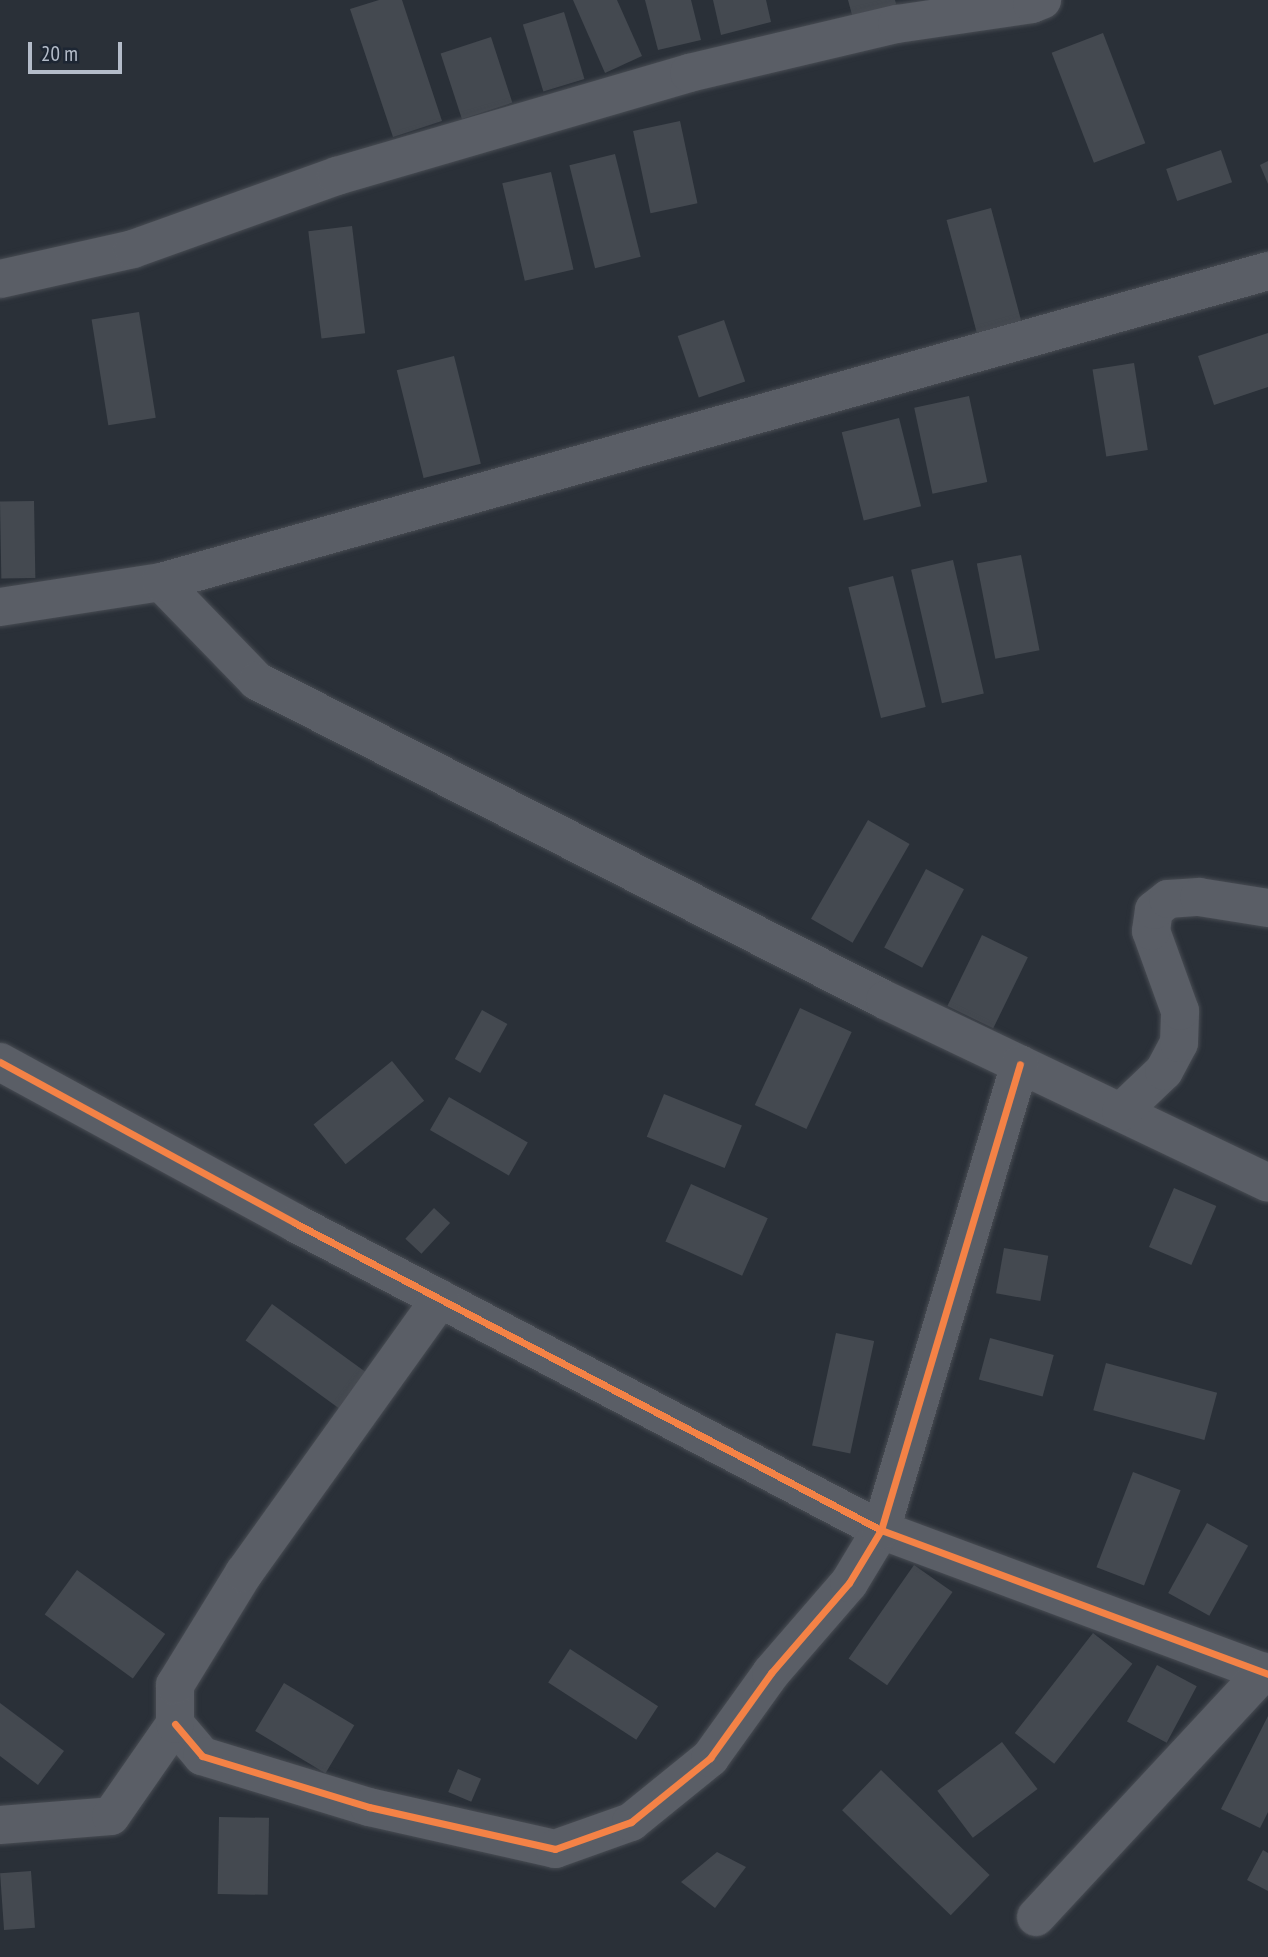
<!DOCTYPE html>
<html>
<head>
<meta charset="utf-8">
<style>
  body { margin:0 }
  #map { position:relative; width:1268px; height:1957px; overflow:hidden; background:#2a3038; font-family:"PT Sans Narrow",sans-serif }
  div>[style] { position:absolute }
  [style*='--x'] { left:calc(var(--x)*1px); top:calc(var(--y)*1px); width:calc(var(--w)*1px); rotate:calc(var(--a)*1deg) }
  .building>* { inset:0; background:#444950; transform-origin:0 0 }
  .roads { filter:drop-shadow(0 0 2px #484c53) drop-shadow(0 0 2px #484c53) }
  .street>* { height:38px; margin:-19px; padding:0 19px; transform-origin:19px; border-radius:19px; background:#5a5e66 }
  .cycleway>* { height:7px; margin:-3.5px; padding:0 3.5px; transform-origin:3.5px; border-radius:3.5px; background:#f48246 }
  span { translate:-50% -50%; white-space:nowrap; text-align:center; line-height:1.15; -webkit-text-stroke:5px #1d2633; paint-order:stroke }
  .scale { position:absolute; left:28px; top:42px; width:94px; height:32px; box-sizing:border-box; border:4px solid #b4bcc9; border-top:0; padding-left:9px; font-size:21px; line-height:24px; white-space:nowrap; color:#b4bcc9; -webkit-text-stroke:5px #1d2633; paint-order:stroke }
</style>
</head>
<body>
<div id="map">
  <div class="building">
    <i style="clip-path:polygon(379px 0,402px 0,442px 121px,393px 137px,350px 9px)"></i>
    <i style="clip-path:polygon(573px 0,617px 0,642px 56px,605px 73px)"></i>
    <i style="clip-path:polygon(645px 0,691px 0,701px 40px,658px 50px)"></i>
    <i style="clip-path:polygon(713px 0,766px 0,771px 22px,721px 35px)"></i>
    <i style="clip-path:polygon(848px 0,895px 0,898px 11px,854px 22px)"></i>
    <i style="left:564px;top:12px;width:70px;height:43px;rotate:73deg"></i>
    <i style="left:1103px;top:33px;width:118px;height:55px;rotate:69deg"></i>
    <i style="left:491px;top:37px;width:69px;height:53px;rotate:72deg"></i>
    <i style="left:680px;top:121px;width:84px;height:48px;rotate:78deg"></i>
    <i style="left:1221px;top:150px;width:34px;height:58px;rotate:71deg"></i>
    <i style="left:615px;top:154px;width:106px;height:47px;rotate:76deg"></i>
    <i style="clip-path:polygon(1268px 161px,1268px 184px,1260px 165px)"></i>
    <i style="left:551px;top:172px;width:100px;height:50px;rotate:77deg"></i>
    <i style="left:991px;top:208px;width:121px;height:46px;rotate:75deg"></i>
    <i style="left:352px;top:226px;width:108px;height:44px;rotate:83deg"></i>
    <i style="left:139px;top:312px;width:107px;height:48px;rotate:81deg"></i>
    <i style="left:724px;top:320px;width:65px;height:49px;rotate:71deg"></i>
    <i style="clip-path:polygon(1268px 333px,1268px 387px,1214px 405px,1198px 356px)"></i>
    <i style="left:454px;top:356px;width:111px;height:59px;rotate:76deg"></i>
    <i style="left:1134px;top:363px;width:88px;height:42px;rotate:81deg"></i>
    <i style="left:969px;top:396px;width:88px;height:56px;rotate:78deg"></i>
    <i style="left:899px;top:418px;width:91px;height:59px;rotate:76deg"></i>
    <i style="left:34px;top:501px;width:77px;height:34px;rotate:89deg"></i>
    <i style="left:1021px;top:555px;width:97px;height:45px;rotate:79deg"></i>
    <i style="left:953px;top:560px;width:137px;height:43px;rotate:77deg"></i>
    <i style="left:893px;top:576px;width:135px;height:46px;rotate:76deg"></i>
    <i style="left:868px;top:820px;width:48px;height:114px;rotate:30deg"></i>
    <i style="left:926px;top:869px;width:43px;height:89px;rotate:28deg"></i>
    <i style="left:982px;top:935px;width:51px;height:79px;rotate:26deg"></i>
    <i style="left:800px;top:1008px;width:57px;height:107px;rotate:25deg"></i>
    <i style="left:482px;top:1010px;width:29px;height:56px;rotate:29deg"></i>
    <i style="left:392px;top:1061px;width:51px;height:101px;rotate:51deg"></i>
    <i style="left:664px;top:1094px;width:84px;height:46px;rotate:22deg"></i>
    <i style="left:449px;top:1097px;width:91px;height:38px;rotate:30deg"></i>
    <i style="left:691px;top:1184px;width:84px;height:63px;rotate:24deg"></i>
    <i style="left:1174px;top:1188px;width:46px;height:64px;rotate:23deg"></i>
    <i style="left:434px;top:1208px;width:22px;height:42px;rotate:43deg"></i>
    <i style="left:1004px;top:1248px;width:45px;height:46px;rotate:10deg"></i>
    <i style="left:272px;top:1304px;width:117px;height:45px;rotate:36deg"></i>
    <i style="left:836px;top:1333px;width:39px;height:115px;rotate:12deg"></i>
    <i style="left:990px;top:1338px;width:66px;height:43px;rotate:15deg"></i>
    <i style="left:1106px;top:1363px;width:115px;height:49px;rotate:15deg"></i>
    <i style="left:1133px;top:1472px;width:51px;height:102px;rotate:21deg"></i>
    <i style="left:1207px;top:1523px;width:47px;height:80px;rotate:29deg"></i>
    <i style="left:914px;top:1565px;width:47px;height:114px;rotate:35deg"></i>
    <i style="left:77px;top:1570px;width:109px;height:55px;rotate:36deg"></i>
    <i style="left:1093px;top:1633px;width:50px;height:127px;rotate:38deg"></i>
    <i style="left:570px;top:1649px;width:105px;height:40px;rotate:33deg"></i>
    <i style="left:1157px;top:1665px;width:45px;height:64px;rotate:28deg"></i>
    <i style="left:284px;top:1683px;width:82px;height:56px;rotate:31deg"></i>
    <i style="clip-path:polygon(0 1703px,64px 1751px,38px 1785px,0 1756px)"></i>
    <i style="clip-path:polygon(1268px 1716px,1268px 1812px,1260px 1828px,1221px 1809px)"></i>
    <i style="left:1002px;top:1742px;width:59px;height:81px;rotate:53deg"></i>
    <i style="left:458px;top:1769px;width:25px;height:25px;rotate:23deg"></i>
    <i style="left:881px;top:1770px;width:151px;height:56px;rotate:44deg"></i>
    <i style="left:219px;top:1817px;width:50px;height:77px;rotate:1deg"></i>
    <i style="clip-path:polygon(1263px 1850px,1268px 1853px,1268px 1891px,1247px 1880px)"></i>
    <i style="clip-path:polygon(717px 1852px,746px 1867px,715px 1908px,681px 1882px)"></i>
    <i style="left:31px;top:1871px;width:57px;height:31px;rotate:86deg"></i>
  </div>
  <div class="roads">
    <div class="street">
      <i style="--x:0;--y:279;--w:136;--a:-12.7"></i>
      <i style="--x:133;--y:249;--w:217;--a:-19.7"></i>
      <i style="--x:337;--y:176;--w:367;--a:-16.3"></i>
      <i style="--x:689;--y:73;--w:214;--a:-13.3"></i>
      <i style="--x:897;--y:24;--w:136;--a:-8.4"></i>
      <i style="--x:1032;--y:4;--w:11;--a:-22"></i>
      <i style="--x:161;--y:582;--w:138;--a:45.9"></i>
      <i style="--x:257;--y:681;--w:704;--a:26.93"></i>
      <i style="--x:885;--y:1000;--w:424;--a:25.5"></i>
      <i style="--x:0;--y:607;--w:163;--a:-8.8"></i>
      <i style="--x:161;--y:582;--w:1150;--a:-15.69"></i>
      <i style="--x:0;--y:1062;--w:336;--a:28.6"></i>
      <i style="--x:295;--y:1223;--w:662;--a:27.65"></i>
      <i style="--x:881;--y:1530;--w:413;--a:20.4"></i>
      <i style="--x:1121;--y:1112;--w:59;--a:-43.6"></i>
      <i style="--x:1164;--y:1071;--w:32;--a:-62"></i>
      <i style="--x:1179;--y:1043;--w:32;--a:-88"></i>
      <i style="--x:1180;--y:1011;--w:85;--a:-109.9"></i>
      <i style="--x:1151;--y:931;--w:21;--a:-82"></i>
      <i style="--x:1154;--y:910;--w:18;--a:-38"></i>
      <i style="--x:1168;--y:899;--w:31;--a:-4"></i>
      <i style="--x:1199;--y:897;--w:70;--a:9.1"></i>
      <i style="--x:175;--y:1724;--w:42;--a:49.8"></i>
      <i style="--x:202;--y:1756;--w:175;--a:17"></i>
      <i style="--x:369;--y:1807;--w:191;--a:12.7"></i>
      <i style="--x:555;--y:1849;--w:81;--a:-19.6"></i>
      <i style="--x:631;--y:1822;--w:102;--a:-39"></i>
      <i style="--x:710;--y:1758;--w:105;--a:-54.3"></i>
      <i style="--x:771;--y:1673;--w:119;--a:-49.1"></i>
      <i style="--x:849;--y:1583;--w:62;--a:-58.9"></i>
      <i style="--x:881;--y:1530;--w:486;--a:-73.4"></i>
      <i style="--x:0;--y:1825;--w:111;--a:-4.6"></i>
      <i style="--x:111;--y:1816;--w:112;--a:-55.2"></i>
      <i style="--x:175;--y:1724;--w:39;--a:-90"></i>
      <i style="--x:175;--y:1685;--w:132;--a:-58.4"></i>
      <i style="--x:244;--y:1573;--w:337;--a:-54.4"></i>
      <i style="--x:1036;--y:1917;--w:335;--a:-47.1"></i>
    </div>
  </div>
  <div class="cycleway">
    <i style="--x:0;--y:1062;--w:336;--a:28.6"></i>
    <i style="--x:295;--y:1223;--w:662;--a:27.65"></i>
    <i style="--x:881;--y:1530;--w:413;--a:20.4"></i>
    <i style="--x:175;--y:1724;--w:42;--a:49.8"></i>
    <i style="--x:202;--y:1756;--w:175;--a:17"></i>
    <i style="--x:369;--y:1807;--w:191;--a:12.7"></i>
    <i style="--x:555;--y:1849;--w:81;--a:-19.6"></i>
    <i style="--x:631;--y:1822;--w:102;--a:-39"></i>
    <i style="--x:710;--y:1758;--w:105;--a:-54.3"></i>
    <i style="--x:771;--y:1673;--w:119;--a:-49.1"></i>
    <i style="--x:849;--y:1583;--w:62;--a:-58.9"></i>
    <i style="--x:881;--y:1530;--w:486;--a:-73.4"></i>
  </div>
  <div class="scale">20 m</div>
</div>
</body>
</html>
